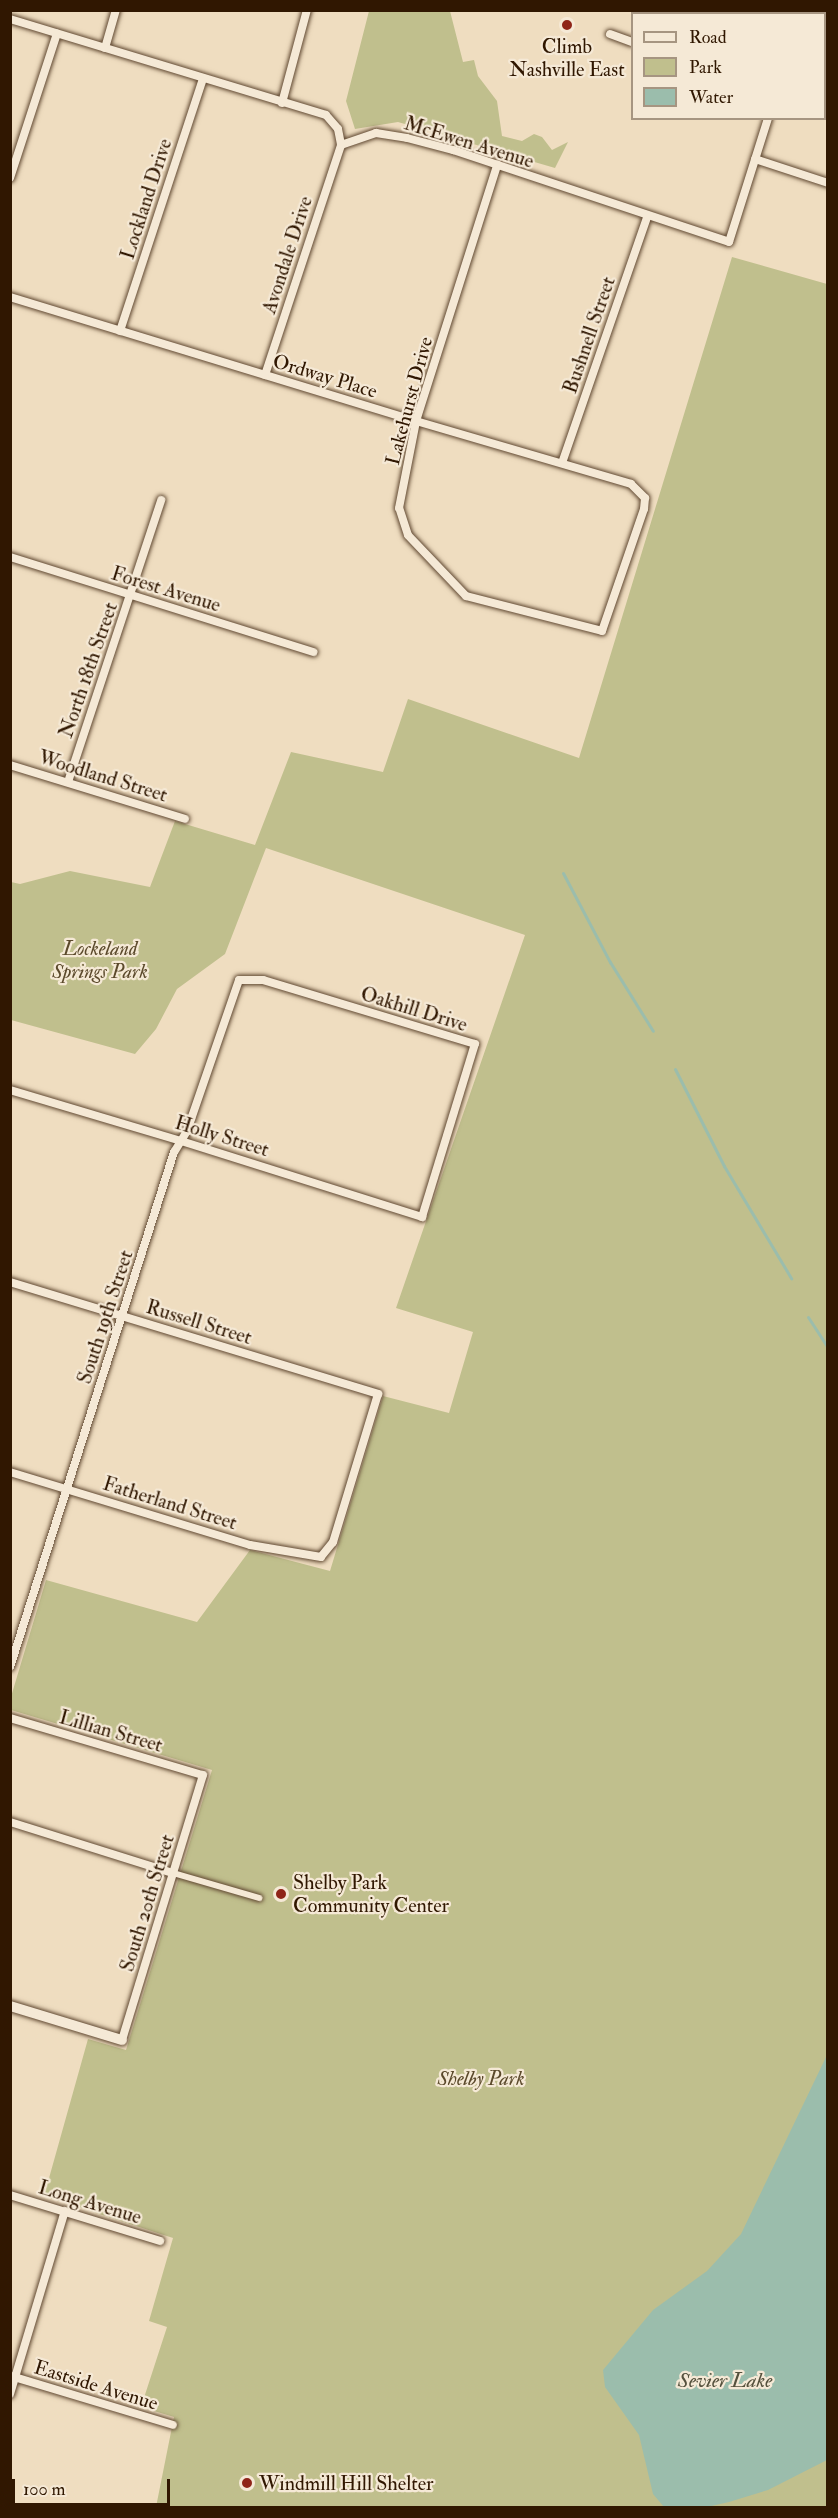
<!DOCTYPE html>
<html>
<head>
<meta charset="utf-8">
<style>
  body { margin:0 }
  #map { position:relative; width:838px; height:2518px; overflow:hidden; background:#efddc0; font-family:"IM FELL Double Pica",serif }
  div>[style] { position:absolute }
  [style*='--x'] { left:calc(var(--x)*1px); top:calc(var(--y)*1px); width:calc(var(--w)*1px); rotate:calc(var(--a)*1deg) }
  .green>* { inset:0; background:#c0bf8d }
  .water>* { inset:0; background:#9bbdac }
  .stream>* { height:3px; margin:-1.5px; padding:0 1.5px; transform-origin:1.5px; border-radius:1.5px; background:#9bbdac }
  .roads { filter:drop-shadow(0 0 2px #604831) drop-shadow(0 0 2px #604831) }
  .pedestrian>* { height:6px; margin:-3px; padding:0 3px; transform-origin:3px; border-radius:3px; background:#f5e9d6 }
  .minor>* { height:8px; margin:-4px; padding:0 4px; transform-origin:4px; border-radius:4px; background:#f5e9d6 }
  .tertiary>* { height:10px; margin:-5px; padding:0 5px; transform-origin:5px; border-radius:5px; background:#f5e9d6 }
  .dots>* { width:16px; height:16px; translate:-50% -50%; box-sizing:border-box; border:3px solid #f5e9d6; border-radius:50% }
  span { translate:-50% -50%; white-space:nowrap; text-align:center; line-height:1.15; -webkit-text-stroke:4.5px #f5e9d6; paint-order:stroke }
  .poi-label { font-size:20px; color:#301701 }
  .left { translate:0 -50%; text-align:left }
  .street-label { font-size:20px; color:#301701 }
  .park-label { font-size:20px; color:#5b492b; font-style:italic }
  .water-label { font-size:21px; color:#55513d; font-style:italic }
  .frame { position:absolute; inset:0; border:12px solid #301701; pointer-events:none }
  .legend { position:absolute; left:631px; top:12px; width:195px; height:108px; box-sizing:border-box; background:#f5e9d6; border:2px solid #a69581; margin:0; padding:8px 10px; list-style:none; font-size:18px; color:#301701 }
  .legend li { display:flex; align-items:center; gap:12px; height:30px }
  .legend b { width:30px; border:2px solid #a69581 }
  .scale { position:absolute; left:12px; top:2479px; width:158px; height:27px; box-sizing:border-box; border:3px solid #301701; border-top:0; padding-left:8px; font-size:18px; line-height:21px; white-space:nowrap; color:#301701; -webkit-text-stroke:4px #f5e9d6; paint-order:stroke }
</style>
</head>
<body>
<div id="map">
  <div class="green">
    <i style="clip-path:polygon(369px 11px,450px 11px,463px 62px,474px 60px,478px 76px,497px 101px,502px 136px,522px 141px,534px 134px,542px 137px,552px 150px,568px 142px,555px 168px,398px 122px,355px 129px,346px 101px)"></i>
    <i style="clip-path:polygon(732px 257px,827px 284px,827px 2507px,156px 2507px,174px 2417px,141px 2407px,167px 2327px,149px 2321px,173px 2238px,44px 2196px,88px 2039px,126px 2050px,212px 1770px,11px 1710px,10px 1700px,46px 1580px,197px 1622px,250px 1550px,330px 1571px,383px 1396px,449px 1413px,473px 1332px,396px 1308px,525px 935px,266px 848px,225px 954px,177px 989px,156px 1029px,135px 1054px,11px 1020px,11px 882px,20px 884px,70px 871px,150px 887px,175px 821px,255px 845px,291px 752px,383px 772px,408px 699px,579px 758px)"></i>
  </div>
  <div class="water">
    <i style="clip-path:polygon(827px 2055px,827px 2460px,768px 2490px,729px 2502px,707px 2507px,664px 2507px,653px 2494px,639px 2435px,605px 2387px,603px 2370px,653px 2310px,707px 2271px,741px 2234px)"></i>
  </div>
  <div class="stream">
    <i style="--x:563;--y:873;--w:101;--a:62.2"></i>
    <i style="--x:610;--y:962;--w:81;--a:58.1"></i>
    <i style="--x:675;--y:1069;--w:109;--a:63.2"></i>
    <i style="--x:724;--y:1166;--w:131;--a:59.1"></i>
    <i style="--x:808;--y:1317;--w:37;--a:57"></i>
  </div>
  <div class="roads">
    <div class="pedestrian">
      <i style="--x:173;--y:1873;--w:90;--a:16.2"></i>
    </div>
    <div class="minor">
      <i style="--x:800;--y:14;--w:4;--a:-76"></i>
      <i style="--x:10;--y:19;--w:330;--a:16.9"></i>
      <i style="--x:326;--y:115;--w:18;--a:49"></i>
      <i style="--x:338;--y:129;--w:16;--a:79"></i>
      <i style="--x:341;--y:145;--w:37;--a:-19"></i>
      <i style="--x:376;--y:133;--w:31;--a:9"></i>
      <i style="--x:407;--y:138;--w:48;--a:14.6"></i>
      <i style="--x:453;--y:150;--w:291;--a:18.4"></i>
      <i style="--x:729;--y:242;--w:130;--a:-72.5"></i>
      <i style="--x:610;--y:34;--w:23;--a:20"></i>
      <i style="--x:105;--y:48;--w:40;--a:-74"></i>
      <i style="--x:282;--y:103;--w:96;--a:-75"></i>
      <i style="--x:755;--y:159;--w:77;--a:18.2"></i>
      <i style="--x:10;--y:178;--w:152;--a:-72"></i>
      <i style="--x:10;--y:297;--w:425;--a:17"></i>
      <i style="--x:416;--y:421;--w:224;--a:16.3"></i>
      <i style="--x:631;--y:484;--w:20;--a:45"></i>
      <i style="--x:645;--y:498;--w:11;--a:95"></i>
      <i style="--x:644;--y:509;--w:129;--a:109"></i>
      <i style="--x:602;--y:631;--w:140;--a:-165.6"></i>
      <i style="--x:466;--y:596;--w:84;--a:-133.6"></i>
      <i style="--x:408;--y:535;--w:28;--a:-108"></i>
      <i style="--x:399;--y:508;--w:89;--a:-78.9"></i>
      <i style="--x:416;--y:421;--w:269;--a:-72.4"></i>
      <i style="--x:120;--y:331;--w:265;--a:-71.8"></i>
      <i style="--x:265;--y:375;--w:242;--a:-71.7"></i>
      <i style="--x:562;--y:463;--w:260;--a:-70.9"></i>
      <i style="--x:10;--y:557;--w:318;--a:17.4"></i>
      <i style="--x:10;--y:765;--w:183;--a:17.1"></i>
      <i style="--x:68;--y:782;--w:297;--a:-71.7"></i>
      <i style="--x:10;--y:1090;--w:178;--a:16.6"></i>
      <i style="--x:181;--y:1141;--w:253;--a:17.5"></i>
      <i style="--x:422;--y:1217;--w:181;--a:-73"></i>
      <i style="--x:475;--y:1044;--w:221;--a:-163.2"></i>
      <i style="--x:263;--y:980;--w:24;--a:180"></i>
      <i style="--x:239;--y:980;--w:160;--a:109"></i>
      <i style="--x:187;--y:1131;--w:12;--a:121"></i>
      <i style="--x:181;--y:1141;--w:13;--a:122"></i>
      <i style="--x:174;--y:1152;--w:540;--a:107.66"></i>
      <i style="--x:10;--y:1282;--w:385;--a:16.9"></i>
      <i style="--x:378;--y:1394;--w:155;--a:106.9"></i>
      <i style="--x:333;--y:1542;--w:19;--a:129"></i>
      <i style="--x:321;--y:1557;--w:72;--a:-170.4"></i>
      <i style="--x:250;--y:1545;--w:251;--a:-163.1"></i>
      <i style="--x:10;--y:1718;--w:201;--a:16.5"></i>
      <i style="--x:203;--y:1775;--w:277;--a:107"></i>
      <i style="--x:10;--y:1822;--w:171;--a:17.4"></i>
      <i style="--x:10;--y:2195;--w:157;--a:17"></i>
      <i style="--x:11;--y:2376;--w:169;--a:16.8"></i>
      <i style="--x:10;--y:2394;--w:191;--a:-73.3"></i>
    </div>
    <div class="tertiary">
      <i style="--x:10;--y:2006;--w:117;--a:16.9"></i>
    </div>
  </div>
  <div class="dots">
    <i style="left:567px;top:25px;background:#8f2418"></i>
    <i style="left:281px;top:1894px;background:#8f2418"></i>
    <i style="left:247px;top:2483px;background:#8f2418"></i>
  </div>
  <div class="poi-label">
    <span style="left:567px;top:58px">Climb<br>Nashville East</span>
    <span class="left" style="left:293px;top:1894px">Shelby Park<br>Community Center</span>
    <span class="left" style="left:259px;top:2483px">Windmill Hill Shelter</span>
  </div>
  <div class="street-label">
    <span style="left:469px;top:142px;rotate:17deg">McEwen Avenue</span>
    <span style="left:146px;top:199px;rotate:-72deg">Lockland Drive</span>
    <span style="left:287px;top:255px;rotate:-72deg">Avondale Drive</span>
    <span style="left:589px;top:335px;rotate:-71deg">Bushnell Street</span>
    <span style="left:325px;top:376px;rotate:17deg">Ordway Place</span>
    <span style="left:409px;top:401px;rotate:-75deg">Lakehurst Drive</span>
    <span style="left:166px;top:589px;rotate:17deg">Forest Avenue</span>
    <span style="left:88px;top:670px;rotate:-71deg">North 18th Street</span>
    <span style="left:103px;top:776px;rotate:17deg">Woodland Street</span>
    <span style="left:414px;top:1009px;rotate:17deg">Oakhill Drive</span>
    <span style="left:222px;top:1136px;rotate:17deg">Holly Street</span>
    <span style="left:105px;top:1317px;rotate:-72deg">South 19th Street</span>
    <span style="left:199px;top:1322px;rotate:17deg">Russell Street</span>
    <span style="left:170px;top:1503px;rotate:17deg">Fatherland Street</span>
    <span style="left:111px;top:1731px;rotate:16deg">Lillian Street</span>
    <span style="left:147px;top:1903px;rotate:-73deg">South 20th Street</span>
    <span style="left:90px;top:2202px;rotate:17deg">Long Avenue</span>
    <span style="left:96px;top:2385px;rotate:17deg">Eastside Avenue</span>
  </div>
  <div class="park-label">
    <span style="left:100px;top:960px">Lockeland<br>Springs Park</span>
    <span style="left:481px;top:2078px">Shelby Park</span>
  </div>
  <div class="water-label">
    <span style="left:725px;top:2381px">Sevier Lake</span>
  </div>
  <div class="frame"></div>
  <ul class="legend">
  <li><b style="height:8px;background:#f5e9d6"></b>Road</li>
  <li><b style="height:16px;background:#c0bf8d"></b>Park</li>
  <li><b style="height:16px;background:#9bbdac"></b>Water</li>
  </ul>
  <div class="scale">100 m</div>
</div>
</body>
</html>
